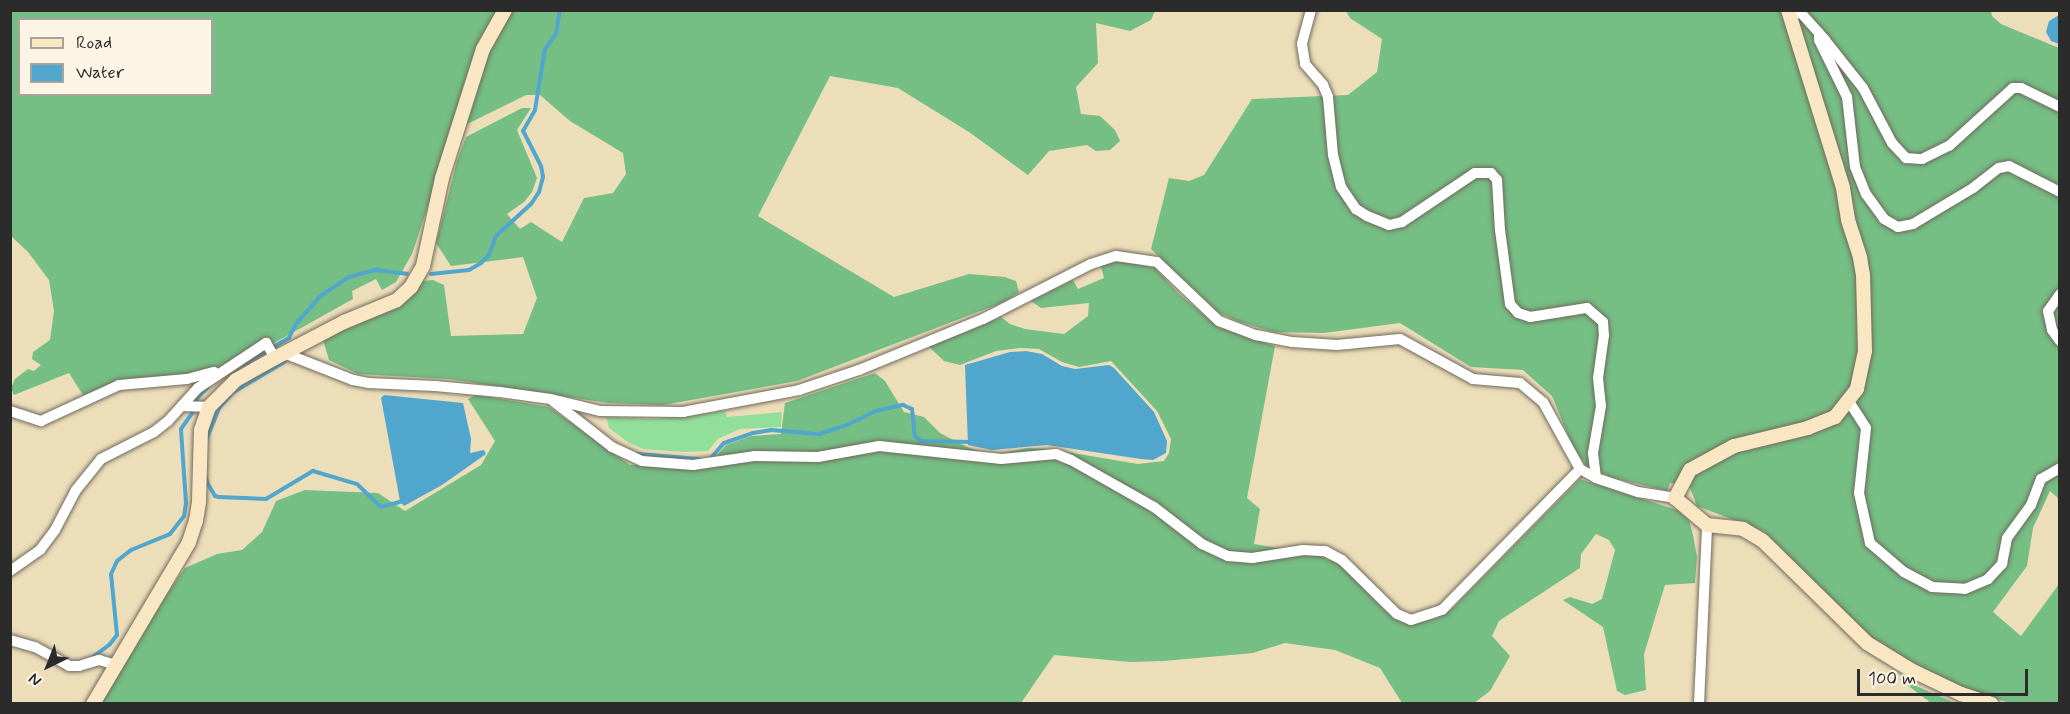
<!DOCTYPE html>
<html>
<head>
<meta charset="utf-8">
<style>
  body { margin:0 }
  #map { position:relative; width:2070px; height:714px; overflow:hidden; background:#eddeba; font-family:Mynerve,sans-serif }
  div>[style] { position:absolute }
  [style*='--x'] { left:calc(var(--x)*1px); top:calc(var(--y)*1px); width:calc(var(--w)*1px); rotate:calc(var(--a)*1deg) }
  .green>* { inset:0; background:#92df9c }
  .forest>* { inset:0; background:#75be84 }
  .water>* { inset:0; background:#51a6cd }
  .stream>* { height:4px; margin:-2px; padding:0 2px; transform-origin:2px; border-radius:2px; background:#51a6cd }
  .roads { filter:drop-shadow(0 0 2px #6f6a5d) drop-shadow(0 0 2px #6f6a5d) }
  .street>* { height:10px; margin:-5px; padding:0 5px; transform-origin:5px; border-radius:5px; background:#fff }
  .secondary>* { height:14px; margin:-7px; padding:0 7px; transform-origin:7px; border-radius:7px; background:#f9e7c3 }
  span { translate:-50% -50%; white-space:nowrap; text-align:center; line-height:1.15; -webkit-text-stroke:4.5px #fcf5e5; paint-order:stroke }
  .frame { position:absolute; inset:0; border:12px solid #2b2b2b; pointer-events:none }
  .legend { position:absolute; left:18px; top:18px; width:195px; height:78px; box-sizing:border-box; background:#fcf5e5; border:2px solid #a8a49b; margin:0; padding:8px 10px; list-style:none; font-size:18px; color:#2b2b2b }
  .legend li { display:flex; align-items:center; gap:12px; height:30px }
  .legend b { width:30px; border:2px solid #a8a49b }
  .north { position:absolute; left:18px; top:636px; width:60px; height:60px; -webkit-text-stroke:4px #fcf5e5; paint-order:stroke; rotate:223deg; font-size:16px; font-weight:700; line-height:24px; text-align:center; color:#2b2b2b }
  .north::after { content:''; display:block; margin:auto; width:21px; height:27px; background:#2b2b2b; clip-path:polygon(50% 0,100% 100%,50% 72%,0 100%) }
  .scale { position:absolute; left:1857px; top:669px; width:171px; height:27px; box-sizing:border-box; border:3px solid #2b2b2b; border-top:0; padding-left:8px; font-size:18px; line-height:21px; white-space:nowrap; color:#2b2b2b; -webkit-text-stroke:4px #fcf5e5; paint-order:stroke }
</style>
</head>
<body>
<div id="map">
  <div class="green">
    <i style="clip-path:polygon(725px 411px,727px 417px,782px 412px,781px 427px,740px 429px,718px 439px,708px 451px,683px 452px,644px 449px,629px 443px,609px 428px,606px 417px,654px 419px)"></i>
  </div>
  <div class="forest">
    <i style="clip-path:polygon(evenodd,10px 11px,1155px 11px,1151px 20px,1130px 31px,1096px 23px,1098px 63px,1076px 87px,1081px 114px,1100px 116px,1115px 130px,1120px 141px,1110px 150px,1096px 151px,1087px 145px,1049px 151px,1028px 175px,969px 132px,898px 88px,830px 76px,758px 216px,894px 297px,969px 274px,1005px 277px,1016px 281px,1019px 292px,1004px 302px,797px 381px,663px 405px,608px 403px,449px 379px,358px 374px,329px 360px,323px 340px,343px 327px,400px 304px,423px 281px,433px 280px,444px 285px,451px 336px,523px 334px,537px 298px,523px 257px,451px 266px,436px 243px,457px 161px,466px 137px,522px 108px,531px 108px,517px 130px,537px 178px,532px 192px,524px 202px,507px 214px,520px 229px,531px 222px,562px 242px,584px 198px,613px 193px,626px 174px,623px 153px,570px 121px,540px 95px,526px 95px,453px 131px,412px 254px,396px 282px,382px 290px,376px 279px,352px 291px,353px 299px,195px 387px,180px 376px,126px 379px,83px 395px,69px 373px,14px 395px,11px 388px,15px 379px,28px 369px,34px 371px,41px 365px,32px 359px,33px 352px,50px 340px,54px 311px,49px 280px,28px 252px,11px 236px,10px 11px,20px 20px,212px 20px,212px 94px,20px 94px,20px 20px)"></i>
    <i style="clip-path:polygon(1346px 11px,1991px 11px,1992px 16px,2001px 24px,2059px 48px,2059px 499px,2050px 491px,2033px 528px,2027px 566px,1993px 612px,2021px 636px,2059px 584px,2059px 703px,2009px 703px,1957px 686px,1914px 666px,1873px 641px,1819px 590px,1763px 531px,1697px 506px,1689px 485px,1670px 483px,1667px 491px,1610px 477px,1585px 464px,1572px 445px,1552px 396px,1523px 370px,1471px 367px,1400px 323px,1324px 333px,1274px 332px,1237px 321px,1218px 312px,1151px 249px,1169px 178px,1189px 181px,1204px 175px,1252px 99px,1348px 95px,1377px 72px,1382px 39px,1350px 18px)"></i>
    <i style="clip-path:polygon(1116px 260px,1155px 268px,1179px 294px,1218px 327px,1275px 346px,1247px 498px,1260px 509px,1254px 544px,1314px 554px,1340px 564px,1382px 608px,1410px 625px,1434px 619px,1451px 610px,1580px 479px,1677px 510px,1689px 520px,1693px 535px,1697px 557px,1695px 583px,1665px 585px,1644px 654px,1646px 690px,1625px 695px,1617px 691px,1603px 627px,1563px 600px,1570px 597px,1592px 604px,1602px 599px,1615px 550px,1609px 540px,1596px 534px,1581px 554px,1580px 568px,1499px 621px,1492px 636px,1510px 656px,1490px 691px,1474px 703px,1402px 703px,1380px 668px,1335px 650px,1285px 643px,1253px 653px,1164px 661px,1130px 662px,1054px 655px,1021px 703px,100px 704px,148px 622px,185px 568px,217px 554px,242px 550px,262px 532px,276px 501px,305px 490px,378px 493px,405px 511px,481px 465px,495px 441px,468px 399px,476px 395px,549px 407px,630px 465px,711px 462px,726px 445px,751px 436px,781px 434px,785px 403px,875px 373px,885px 381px,904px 412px,924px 417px,940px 433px,967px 447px,991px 455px,1027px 448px,1049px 449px,1138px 464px,1164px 461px,1169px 453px,1171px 439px,1157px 411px,1111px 361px,1079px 367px,1062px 362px,1039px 349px,1021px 348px,996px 351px,960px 365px,944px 361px,929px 347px,1001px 317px,1010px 324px,1025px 329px,1064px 334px,1088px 316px,1089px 303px,1041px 308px,1031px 301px,1073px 280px,1078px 289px,1104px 278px,1101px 266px)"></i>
    <i style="clip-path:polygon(1898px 678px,1955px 703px,1931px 703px)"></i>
  </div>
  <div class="water">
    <i style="clip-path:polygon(2059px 15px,2060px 15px,2059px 44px,2051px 41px,2046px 32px,2049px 21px)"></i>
    <i style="clip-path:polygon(1026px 351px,1042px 354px,1062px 366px,1075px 369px,1109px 365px,1114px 368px,1154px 412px,1167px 441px,1166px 453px,1153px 460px,1141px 459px,1047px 445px,992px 450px,968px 445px,965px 365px,1010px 352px)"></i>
    <i style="clip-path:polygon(384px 395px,463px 403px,471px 439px,470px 453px,484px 450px,486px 454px,442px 485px,404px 506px,400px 501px,381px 398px)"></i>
  </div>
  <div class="stream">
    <i style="--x:431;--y:274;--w:38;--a:-6"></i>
    <i style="--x:469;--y:270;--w:14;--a:-30"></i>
    <i style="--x:481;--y:263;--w:11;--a:-45"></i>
    <i style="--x:489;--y:255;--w:20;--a:-70"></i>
    <i style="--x:496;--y:236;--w:47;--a:-42.4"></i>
    <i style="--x:531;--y:204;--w:14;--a:-56"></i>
    <i style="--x:539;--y:192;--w:16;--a:-75"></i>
    <i style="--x:543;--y:177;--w:11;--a:-100"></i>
    <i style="--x:541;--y:166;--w:39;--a:-117"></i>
    <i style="--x:523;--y:131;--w:24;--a:-60"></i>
    <i style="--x:535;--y:110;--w:62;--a:-80.7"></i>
    <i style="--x:545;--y:49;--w:19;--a:-54"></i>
    <i style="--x:556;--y:34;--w:24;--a:-81"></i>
    <i style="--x:242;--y:365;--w:54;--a:-29.9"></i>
    <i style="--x:289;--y:338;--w:14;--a:-65"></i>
    <i style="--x:295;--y:325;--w:37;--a:-49"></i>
    <i style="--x:319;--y:297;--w:36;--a:-34"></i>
    <i style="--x:349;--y:277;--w:28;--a:-15"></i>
    <i style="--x:376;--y:270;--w:31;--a:7"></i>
    <i style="--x:207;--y:438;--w:32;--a:-68"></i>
    <i style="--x:219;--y:408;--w:20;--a:-49"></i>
    <i style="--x:232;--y:393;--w:61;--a:-30.8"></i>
    <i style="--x:638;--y:454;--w:61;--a:4.7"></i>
    <i style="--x:710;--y:459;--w:21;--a:-49"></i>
    <i style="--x:724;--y:443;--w:31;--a:-19"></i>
    <i style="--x:753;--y:433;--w:18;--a:-9"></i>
    <i style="--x:771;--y:430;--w:48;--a:4.8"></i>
    <i style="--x:819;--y:434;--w:29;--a:-18"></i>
    <i style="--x:847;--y:425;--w:32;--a:-26"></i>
    <i style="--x:876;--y:411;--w:28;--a:-13"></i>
    <i style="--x:903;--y:405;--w:10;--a:24"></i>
    <i style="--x:912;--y:409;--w:27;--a:84"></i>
    <i style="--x:915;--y:436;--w:8;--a:40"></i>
    <i style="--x:921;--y:441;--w:52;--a:1.1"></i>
    <i style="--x:205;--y:475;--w:9;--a:72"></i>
    <i style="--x:208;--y:484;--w:14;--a:60"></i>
    <i style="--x:215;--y:496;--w:4;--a:14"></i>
    <i style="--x:219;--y:497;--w:47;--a:2.4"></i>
    <i style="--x:266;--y:499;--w:55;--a:-30.8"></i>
    <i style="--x:313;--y:471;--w:46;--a:16.5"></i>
    <i style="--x:357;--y:484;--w:33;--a:44"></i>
    <i style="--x:381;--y:507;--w:24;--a:-15"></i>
    <i style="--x:93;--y:657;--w:21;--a:-37"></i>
    <i style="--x:110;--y:644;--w:11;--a:-52"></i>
    <i style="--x:117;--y:635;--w:61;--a:-95.6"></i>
    <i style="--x:111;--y:574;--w:14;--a:-65"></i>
    <i style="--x:117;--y:561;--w:18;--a:-38"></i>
    <i style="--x:131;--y:550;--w:42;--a:-22.3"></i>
    <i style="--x:170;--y:534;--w:23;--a:-52"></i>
    <i style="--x:184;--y:516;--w:13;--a:-81"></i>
    <i style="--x:186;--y:503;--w:74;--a:-93.9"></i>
    <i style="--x:181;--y:429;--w:21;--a:-55"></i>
    <i style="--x:193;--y:412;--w:15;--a:-74"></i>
    <i style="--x:197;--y:398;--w:16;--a:-45"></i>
  </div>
  <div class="roads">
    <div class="street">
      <i style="--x:1311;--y:10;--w:35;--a:105"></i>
      <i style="--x:1302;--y:44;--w:20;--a:81"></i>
      <i style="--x:1305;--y:64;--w:28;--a:49"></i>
      <i style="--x:1323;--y:85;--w:13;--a:67"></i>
      <i style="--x:1328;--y:97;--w:58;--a:85.1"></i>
      <i style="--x:1333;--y:155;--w:33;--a:76"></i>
      <i style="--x:1341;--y:187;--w:27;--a:56"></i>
      <i style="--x:1356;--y:209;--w:13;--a:32"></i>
      <i style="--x:1367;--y:216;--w:24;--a:22"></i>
      <i style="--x:1389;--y:225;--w:13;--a:-13"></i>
      <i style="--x:1402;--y:222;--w:88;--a:-33.9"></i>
      <i style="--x:1475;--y:173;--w:16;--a:0"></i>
      <i style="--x:1491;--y:173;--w:9;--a:49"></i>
      <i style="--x:1497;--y:180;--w:50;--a:86.6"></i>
      <i style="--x:1500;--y:230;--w:75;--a:82.3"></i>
      <i style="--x:1510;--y:304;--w:12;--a:48"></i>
      <i style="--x:1518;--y:313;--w:13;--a:18"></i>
      <i style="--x:1530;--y:317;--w:58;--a:-9"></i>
      <i style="--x:1587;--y:308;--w:21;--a:41"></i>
      <i style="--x:1603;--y:322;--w:13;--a:86"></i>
      <i style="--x:1604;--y:335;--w:43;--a:97.9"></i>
      <i style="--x:1598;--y:378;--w:28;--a:84"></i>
      <i style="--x:1601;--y:406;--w:48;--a:99.7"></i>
      <i style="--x:1593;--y:453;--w:25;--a:83"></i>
      <i style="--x:1789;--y:14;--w:12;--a:-5"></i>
      <i style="--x:1801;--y:13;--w:36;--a:48"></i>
      <i style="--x:1825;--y:40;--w:61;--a:51.6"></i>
      <i style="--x:1863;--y:88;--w:62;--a:62.2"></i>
      <i style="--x:1892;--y:143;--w:21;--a:47"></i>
      <i style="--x:1906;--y:158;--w:16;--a:4"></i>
      <i style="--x:1922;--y:159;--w:30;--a:-26"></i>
      <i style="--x:1949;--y:146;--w:86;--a:-42.2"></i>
      <i style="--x:2013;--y:88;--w:8;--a:0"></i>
      <i style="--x:2021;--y:88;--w:43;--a:26"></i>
      <i style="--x:1819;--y:33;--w:7;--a:90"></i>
      <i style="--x:1819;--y:40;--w:64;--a:63.8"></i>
      <i style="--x:1847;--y:97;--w:70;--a:83.5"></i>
      <i style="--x:1855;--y:167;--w:29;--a:68"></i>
      <i style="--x:1866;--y:194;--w:31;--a:54"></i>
      <i style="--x:1884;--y:219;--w:16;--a:30"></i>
      <i style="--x:1898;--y:227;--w:15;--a:-11"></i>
      <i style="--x:1913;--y:224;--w:70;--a:-31"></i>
      <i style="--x:1973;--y:188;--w:33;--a:-38"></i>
      <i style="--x:1999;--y:168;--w:10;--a:-11"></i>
      <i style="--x:2009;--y:166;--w:57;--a:27"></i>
      <i style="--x:2060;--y:294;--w:21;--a:125"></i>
      <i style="--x:2048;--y:311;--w:19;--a:78"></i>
      <i style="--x:2052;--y:330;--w:14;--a:54"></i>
      <i style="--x:284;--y:353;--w:74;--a:21.4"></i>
      <i style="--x:353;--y:380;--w:15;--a:11"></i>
      <i style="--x:368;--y:383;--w:67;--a:2.6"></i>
      <i style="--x:435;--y:386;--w:65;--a:5.3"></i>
      <i style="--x:500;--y:392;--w:51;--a:7.8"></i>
      <i style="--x:551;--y:399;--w:50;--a:13.8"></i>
      <i style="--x:600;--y:411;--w:83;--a:0.7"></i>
      <i style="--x:683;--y:412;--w:118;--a:-10.7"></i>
      <i style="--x:799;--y:390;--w:63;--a:-18.4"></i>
      <i style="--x:859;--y:370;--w:134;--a:-22.4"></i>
      <i style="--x:983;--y:319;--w:121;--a:-27"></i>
      <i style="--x:1091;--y:264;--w:26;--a:-18"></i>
      <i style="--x:1116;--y:256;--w:41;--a:8.3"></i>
      <i style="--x:1157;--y:262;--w:86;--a:43.6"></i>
      <i style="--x:1219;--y:321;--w:40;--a:21"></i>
      <i style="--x:1256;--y:335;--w:37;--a:11"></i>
      <i style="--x:1292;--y:342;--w:45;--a:3.8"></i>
      <i style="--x:1337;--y:345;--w:63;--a:-5.4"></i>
      <i style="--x:1400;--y:339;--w:83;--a:28.7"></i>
      <i style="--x:1473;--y:379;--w:47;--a:4.9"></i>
      <i style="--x:1520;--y:383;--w:30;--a:40"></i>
      <i style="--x:1543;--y:402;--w:77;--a:61.1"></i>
      <i style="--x:1580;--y:469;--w:18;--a:29"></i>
      <i style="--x:1596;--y:478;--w:44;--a:18.4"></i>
      <i style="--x:1638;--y:492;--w:37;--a:9"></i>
      <i style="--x:1848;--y:400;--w:33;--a:57"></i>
      <i style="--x:1866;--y:428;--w:65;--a:96.1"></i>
      <i style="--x:1859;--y:493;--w:51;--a:77.6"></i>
      <i style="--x:1870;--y:543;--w:45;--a:40.5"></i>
      <i style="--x:1904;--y:572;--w:32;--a:28"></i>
      <i style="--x:1932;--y:587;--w:33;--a:3"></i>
      <i style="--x:1965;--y:589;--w:25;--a:-23"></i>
      <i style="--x:1988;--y:579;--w:21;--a:-47"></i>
      <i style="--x:2002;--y:564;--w:26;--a:-79"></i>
      <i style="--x:2007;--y:538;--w:41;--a:-54"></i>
      <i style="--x:2031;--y:505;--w:28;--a:-69"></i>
      <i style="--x:2041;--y:479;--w:22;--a:-30"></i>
      <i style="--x:553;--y:401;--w:75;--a:37.9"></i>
      <i style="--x:612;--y:447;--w:33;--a:25"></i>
      <i style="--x:642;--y:461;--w:51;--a:4.5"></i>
      <i style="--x:693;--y:465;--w:63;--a:-8.3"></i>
      <i style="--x:755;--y:456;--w:63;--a:0.9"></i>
      <i style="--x:818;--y:457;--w:62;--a:-10.2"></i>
      <i style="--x:879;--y:446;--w:123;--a:6.1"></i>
      <i style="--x:1001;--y:459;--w:55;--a:-5.2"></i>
      <i style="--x:1056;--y:454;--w:16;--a:22"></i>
      <i style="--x:1071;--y:460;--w:95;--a:29.5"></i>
      <i style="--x:1154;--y:507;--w:61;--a:37.6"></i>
      <i style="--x:1202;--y:544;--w:29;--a:25"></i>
      <i style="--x:1228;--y:556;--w:24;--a:5"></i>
      <i style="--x:1252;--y:558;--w:52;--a:-8.9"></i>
      <i style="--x:1303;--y:550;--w:22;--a:3"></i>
      <i style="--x:1325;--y:551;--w:19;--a:28"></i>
      <i style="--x:1342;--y:560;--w:77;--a:44.5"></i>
      <i style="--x:1397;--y:614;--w:15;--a:23"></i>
      <i style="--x:1411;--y:620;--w:33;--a:-18"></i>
      <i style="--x:1442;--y:610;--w:197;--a:-45.6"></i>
      <i style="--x:182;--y:406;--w:27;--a:2"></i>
      <i style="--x:10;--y:411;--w:33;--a:18"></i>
      <i style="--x:41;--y:421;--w:86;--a:-24.8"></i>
      <i style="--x:119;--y:385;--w:68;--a:-5"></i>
      <i style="--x:187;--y:379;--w:28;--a:-15"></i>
      <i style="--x:10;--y:571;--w:37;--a:-35"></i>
      <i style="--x:40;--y:550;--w:25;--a:-53"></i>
      <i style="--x:55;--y:530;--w:45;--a:-62.3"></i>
      <i style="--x:76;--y:490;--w:40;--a:-51"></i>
      <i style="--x:101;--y:459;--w:59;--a:-27"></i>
      <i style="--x:154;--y:432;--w:18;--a:-38"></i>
      <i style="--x:168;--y:421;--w:45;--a:-47.7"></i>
      <i style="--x:198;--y:388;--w:82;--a:-33.5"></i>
      <i style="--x:266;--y:343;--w:17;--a:59"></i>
      <i style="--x:10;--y:640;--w:26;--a:16"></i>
      <i style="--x:35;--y:647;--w:39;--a:29"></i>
      <i style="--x:69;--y:666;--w:10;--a:0"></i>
      <i style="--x:79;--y:666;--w:21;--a:-17"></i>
      <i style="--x:99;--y:660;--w:18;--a:16"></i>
      <i style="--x:1699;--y:704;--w:179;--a:-87.4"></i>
    </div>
    <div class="secondary">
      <i style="--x:1788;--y:10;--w:186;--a:72.8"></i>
      <i style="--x:1843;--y:188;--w:32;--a:81"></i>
      <i style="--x:1848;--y:220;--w:40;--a:72"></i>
      <i style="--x:1860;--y:258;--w:17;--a:80"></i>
      <i style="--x:1863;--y:275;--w:76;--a:88.5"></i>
      <i style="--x:1865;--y:351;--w:39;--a:102"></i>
      <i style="--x:1857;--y:389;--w:36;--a:128"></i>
      <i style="--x:1835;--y:417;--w:29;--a:158"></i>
      <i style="--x:1808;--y:428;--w:76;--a:166.3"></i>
      <i style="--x:1734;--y:446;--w:50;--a:151.4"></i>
      <i style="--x:1690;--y:470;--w:32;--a:118"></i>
      <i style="--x:1675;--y:498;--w:42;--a:40.2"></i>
      <i style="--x:1707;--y:525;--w:36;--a:6"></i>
      <i style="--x:1743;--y:529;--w:23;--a:31"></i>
      <i style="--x:1763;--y:541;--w:146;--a:44.4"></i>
      <i style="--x:1867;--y:643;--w:52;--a:31.5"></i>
      <i style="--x:1911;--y:670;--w:55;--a:25.6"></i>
      <i style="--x:1961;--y:694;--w:32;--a:18"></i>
      <i style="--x:93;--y:704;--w:188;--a:-59.3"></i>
      <i style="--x:189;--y:542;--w:22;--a:-72"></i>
      <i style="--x:196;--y:521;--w:20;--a:-81"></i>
      <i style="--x:199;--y:501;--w:71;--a:-88.4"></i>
      <i style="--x:201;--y:430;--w:24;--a:-71"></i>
      <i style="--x:209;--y:407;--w:38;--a:-45"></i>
      <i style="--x:236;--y:380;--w:45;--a:-29.4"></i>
      <i style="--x:275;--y:358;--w:78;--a:-27.6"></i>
      <i style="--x:344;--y:322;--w:57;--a:-22.5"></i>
      <i style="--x:397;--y:300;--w:19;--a:-43"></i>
      <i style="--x:411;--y:287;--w:24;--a:-60"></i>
      <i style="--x:423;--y:266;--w:90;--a:-77.8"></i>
      <i style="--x:442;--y:178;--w:135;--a:-72.4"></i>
      <i style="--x:483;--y:49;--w:45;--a:-60.6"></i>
    </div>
  </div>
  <div class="frame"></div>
  <ul class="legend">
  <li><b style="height:8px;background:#f9e7c3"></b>Road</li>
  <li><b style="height:16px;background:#51a6cd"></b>Water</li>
  </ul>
  <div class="north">N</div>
  <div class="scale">100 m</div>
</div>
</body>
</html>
